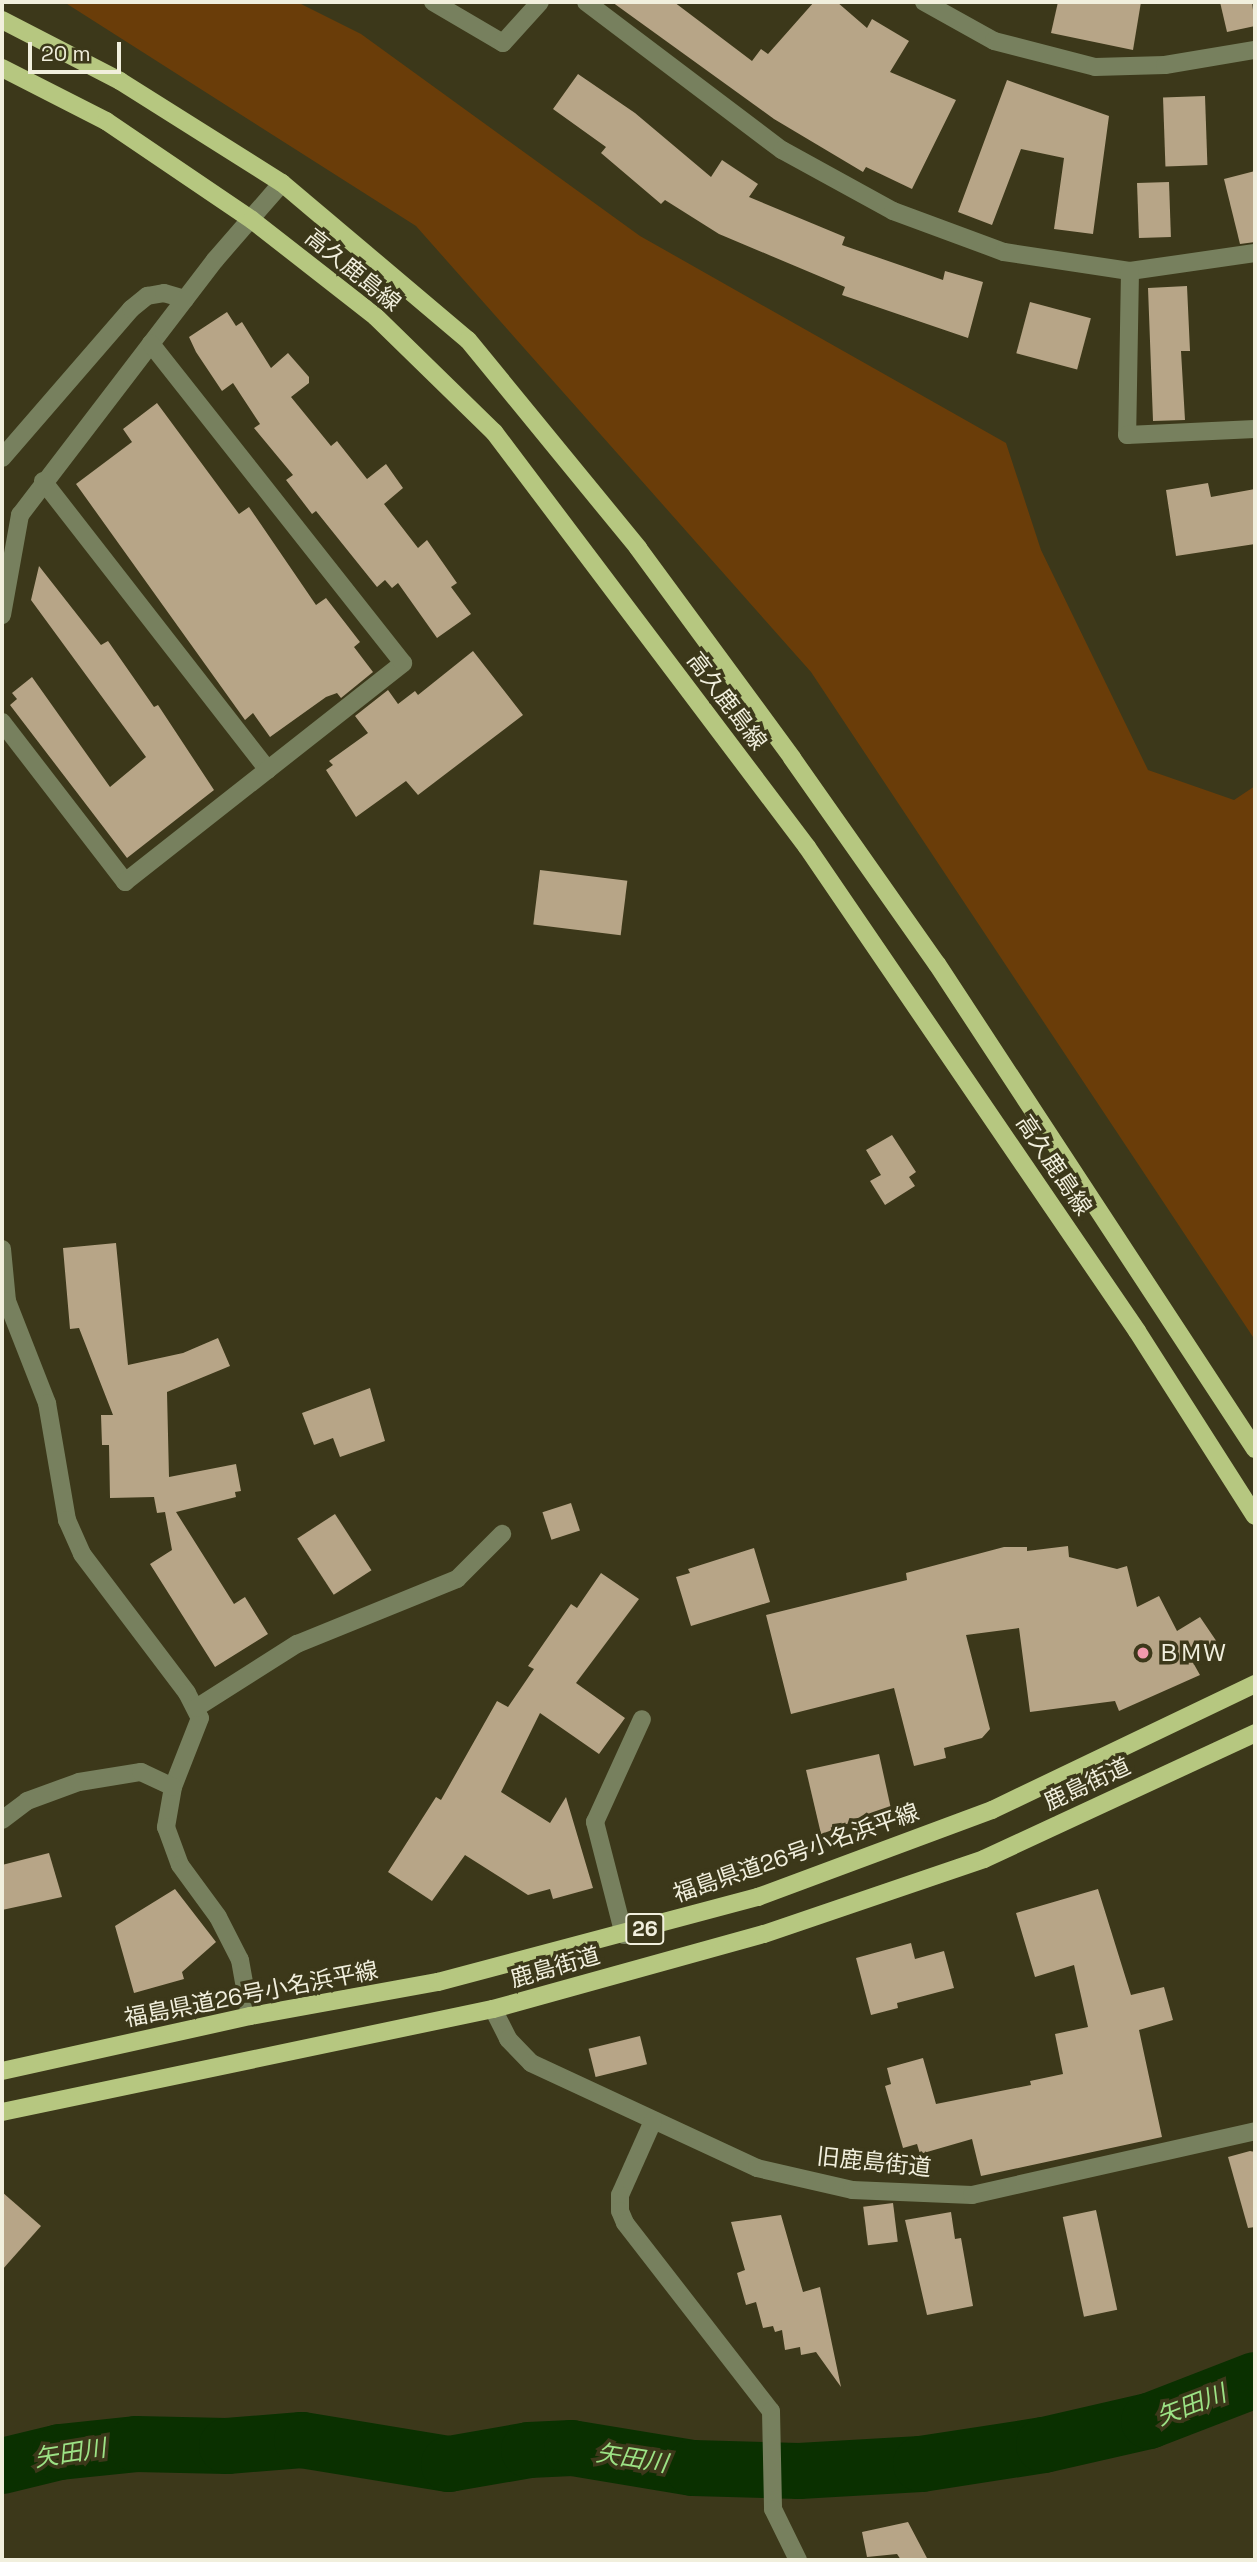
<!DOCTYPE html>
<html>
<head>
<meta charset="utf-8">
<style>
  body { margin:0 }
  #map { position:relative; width:1257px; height:2562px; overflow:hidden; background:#3c381a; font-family:"Space Grotesk","Noto Sans JP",sans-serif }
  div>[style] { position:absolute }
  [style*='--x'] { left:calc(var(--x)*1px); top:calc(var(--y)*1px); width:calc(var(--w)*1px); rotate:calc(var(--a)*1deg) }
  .green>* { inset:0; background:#6a3d09 }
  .river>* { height:56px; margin:-28px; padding:0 28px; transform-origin:28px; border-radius:28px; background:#0a3000 }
  .building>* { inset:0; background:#b7a587; transform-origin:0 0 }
  .minor>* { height:18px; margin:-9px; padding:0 9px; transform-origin:9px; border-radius:9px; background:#77805e }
  .major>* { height:18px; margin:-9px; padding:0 9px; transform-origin:9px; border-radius:9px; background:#b6c780 }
  .dots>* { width:19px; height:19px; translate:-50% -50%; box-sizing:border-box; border:4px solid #3c381a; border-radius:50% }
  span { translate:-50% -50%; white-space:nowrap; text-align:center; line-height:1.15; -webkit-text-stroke:7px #3c381a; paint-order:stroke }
  .shield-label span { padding:2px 5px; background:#3c381a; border:2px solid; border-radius:5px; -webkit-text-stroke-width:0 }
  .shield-label { font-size:21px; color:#f1efdd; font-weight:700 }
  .street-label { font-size:23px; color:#f1efdd }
  .poi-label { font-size:23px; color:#f1efdd }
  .left { translate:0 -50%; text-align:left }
  .water-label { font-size:24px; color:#9ce285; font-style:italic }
  .frame { position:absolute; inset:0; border:4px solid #f1efdd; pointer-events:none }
  .scale { position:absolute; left:28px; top:42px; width:93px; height:32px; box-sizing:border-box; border:4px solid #f1efdd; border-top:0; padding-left:9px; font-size:21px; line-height:24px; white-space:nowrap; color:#f1efdd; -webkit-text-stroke:5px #3c381a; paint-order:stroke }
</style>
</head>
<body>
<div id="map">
  <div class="green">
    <i style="clip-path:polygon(64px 2px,297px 2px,361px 34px,640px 236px,1006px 443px,1041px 550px,1148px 770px,1234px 800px,1255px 786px,1255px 1340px,811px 672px,416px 226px)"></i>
  </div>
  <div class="river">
    <i style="--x:2;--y:2466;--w:60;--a:-13.6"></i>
    <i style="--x:60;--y:2452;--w:76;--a:-6"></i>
    <i style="--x:136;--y:2444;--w:91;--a:1.3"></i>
    <i style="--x:227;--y:2446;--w:75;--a:-4.6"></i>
    <i style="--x:302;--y:2440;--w:149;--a:9.3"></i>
    <i style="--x:449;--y:2464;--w:81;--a:-9.9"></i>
    <i style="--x:529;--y:2450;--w:43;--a:-2.7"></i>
    <i style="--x:572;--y:2448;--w:123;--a:9.4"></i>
    <i style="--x:693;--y:2468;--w:106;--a:1.6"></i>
    <i style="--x:799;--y:2471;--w:122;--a:-3.3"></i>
    <i style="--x:921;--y:2464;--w:124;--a:-8.8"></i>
    <i style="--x:1044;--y:2445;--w:108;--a:-12.9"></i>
    <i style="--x:1149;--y:2421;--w:114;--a:-21.1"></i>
  </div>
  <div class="building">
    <i style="clip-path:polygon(612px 2px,674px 2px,752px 61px,761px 49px,768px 54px,814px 2px,837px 2px,867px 28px,872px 19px,909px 41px,890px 72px,956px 100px,912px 189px,866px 167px,863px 172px,774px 119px)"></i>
    <i style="clip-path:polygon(1058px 2px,1141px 2px,1133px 50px,1051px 33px)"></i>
    <i style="clip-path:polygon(1220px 2px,1252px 2px,1255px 26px,1227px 32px)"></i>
    <i style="clip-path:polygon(578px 74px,635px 113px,711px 177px,722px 160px,758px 184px,749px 197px,845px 237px,842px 245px,943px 280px,945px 271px,983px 282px,968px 338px,842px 295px,845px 287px,719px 234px,665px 200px,661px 204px,601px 153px,606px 147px,553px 109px)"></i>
    <i style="clip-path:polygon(1007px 80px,1109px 116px,1093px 234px,1054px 229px,1064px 158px,1021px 149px,992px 225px,958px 212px)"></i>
    <i style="left:1205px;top:96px;width:69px;height:42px;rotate:88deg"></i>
    <i style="clip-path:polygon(1255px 171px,1255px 242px,1240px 244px,1224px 179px)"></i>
    <i style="left:1169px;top:182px;width:55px;height:32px;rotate:88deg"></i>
    <i style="clip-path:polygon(1187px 286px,1190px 351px,1181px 351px,1185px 420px,1153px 421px,1148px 288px)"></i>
    <i style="left:1030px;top:302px;width:63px;height:53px;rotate:15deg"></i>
    <i style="clip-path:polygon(227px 312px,236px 326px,242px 322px,271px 368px,288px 353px,309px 377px,309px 383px,291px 397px,331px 446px,337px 441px,367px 479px,386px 464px,403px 488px,384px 504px,418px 548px,427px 540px,457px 583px,451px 587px,471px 614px,437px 638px,398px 583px,392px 588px,385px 580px,377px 587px,316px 511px,312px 514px,286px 480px,293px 475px,254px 428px,260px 424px,233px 383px,222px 391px,196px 352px,189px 337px)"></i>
    <i style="clip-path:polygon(157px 403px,239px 514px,249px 507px,316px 605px,326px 598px,360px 642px,354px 647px,373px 672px,341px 698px,337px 693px,326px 697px,270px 737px,253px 713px,245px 720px,76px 484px,132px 442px,123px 429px)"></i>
    <i style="clip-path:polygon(1208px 483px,1211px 497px,1255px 489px,1255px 544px,1176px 556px,1166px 490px)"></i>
    <i style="clip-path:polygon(39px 566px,101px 645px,108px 641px,154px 707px,158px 705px,214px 790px,127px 858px,10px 705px,17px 699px,12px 693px,32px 677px,110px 787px,146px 757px,31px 600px)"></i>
    <i style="clip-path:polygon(473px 651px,523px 715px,418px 795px,406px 781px,356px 817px,326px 770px,333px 765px,329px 761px,368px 733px,355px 716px,388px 690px,398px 704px,415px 691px,418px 695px)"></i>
    <i style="left:540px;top:870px;width:88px;height:55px;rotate:7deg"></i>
    <i style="clip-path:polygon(892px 1135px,916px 1172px,909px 1177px,915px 1186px,885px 1205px,870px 1181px,881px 1175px,866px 1150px)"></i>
    <i style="clip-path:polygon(116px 1243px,128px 1365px,183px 1353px,218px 1338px,230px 1366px,167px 1392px,169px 1477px,236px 1464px,241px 1491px,235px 1492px,236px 1497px,176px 1512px,234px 1604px,245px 1597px,268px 1634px,215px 1667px,150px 1564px,172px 1550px,165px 1512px,157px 1513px,154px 1497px,110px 1498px,109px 1445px,102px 1445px,101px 1415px,113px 1415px,79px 1328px,70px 1329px,63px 1248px)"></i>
    <i style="clip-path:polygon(370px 1388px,385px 1441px,340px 1457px,333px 1438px,314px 1445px,302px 1413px)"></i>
    <i style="left:571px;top:1503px;width:29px;height:30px;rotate:72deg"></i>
    <i style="left:335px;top:1514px;width:67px;height:45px;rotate:57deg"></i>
    <i style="clip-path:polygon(1068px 1546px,1069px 1557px,1117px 1569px,1127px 1566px,1137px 1607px,1159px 1596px,1177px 1631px,1200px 1617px,1217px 1642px,1191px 1659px,1200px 1675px,1119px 1711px,1115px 1701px,1030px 1712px,1019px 1628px,966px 1635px,990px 1729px,982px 1738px,944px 1748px,946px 1758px,914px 1766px,894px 1688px,791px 1714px,766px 1615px,907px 1580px,906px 1573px,1004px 1547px,1027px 1547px,1027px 1551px)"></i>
    <i style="clip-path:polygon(754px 1548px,770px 1602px,691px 1626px,676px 1577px,690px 1573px,688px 1569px)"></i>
    <i style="clip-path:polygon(601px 1573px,639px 1599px,576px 1683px,625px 1718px,599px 1754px,540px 1713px,501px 1792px,550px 1823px,566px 1797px,593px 1888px,553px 1899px,550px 1889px,528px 1895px,465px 1855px,432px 1901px,388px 1872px,436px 1797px,441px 1800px,497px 1701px,508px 1707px,534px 1669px,528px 1666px,571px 1604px,577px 1608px)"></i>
    <i style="clip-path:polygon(879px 1754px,891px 1809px,821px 1834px,806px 1770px)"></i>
    <i style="clip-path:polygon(49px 1853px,62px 1897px,2px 1910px,2px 1865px)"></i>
    <i style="clip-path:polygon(175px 1889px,216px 1942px,182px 1972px,184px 1979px,134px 1993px,115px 1926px)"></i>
    <i style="clip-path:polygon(1098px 1889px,1131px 1995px,1164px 1987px,1173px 2020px,1139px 2030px,1162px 2137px,981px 2176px,972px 2139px,920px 2154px,917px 2144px,903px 2148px,885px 2086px,891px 2084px,887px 2068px,923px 2058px,936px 2104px,1031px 2085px,1030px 2081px,1063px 2074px,1055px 2034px,1088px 2027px,1074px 1965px,1035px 1977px,1016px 1913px)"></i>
    <i style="clip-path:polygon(911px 1943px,915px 1959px,944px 1951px,954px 1988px,897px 2003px,898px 2008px,871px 2015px,856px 1958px)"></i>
    <i style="left:640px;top:2036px;width:29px;height:53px;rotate:76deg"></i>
    <i style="clip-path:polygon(1250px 2151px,1255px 2152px,1255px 2227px,1248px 2228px,1228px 2157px)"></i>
    <i style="clip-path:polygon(2px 2192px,41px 2226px,2px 2270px)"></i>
    <i style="left:893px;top:2203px;width:39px;height:30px;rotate:83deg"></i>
    <i style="left:1096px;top:2210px;width:102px;height:34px;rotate:78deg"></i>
    <i style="clip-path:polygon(951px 2212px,955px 2239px,961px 2238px,973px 2306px,927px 2315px,905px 2220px)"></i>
    <i style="clip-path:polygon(781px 2215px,803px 2292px,820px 2287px,841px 2387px,816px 2352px,801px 2355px,800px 2347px,785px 2350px,782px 2330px,775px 2332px,773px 2326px,763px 2328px,756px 2302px,746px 2305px,737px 2273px,745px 2270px,731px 2222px)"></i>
    <i style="clip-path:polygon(908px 2522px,928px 2560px,901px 2560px,897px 2554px,867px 2557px,862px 2532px)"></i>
  </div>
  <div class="minor">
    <i style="--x:433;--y:2;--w:81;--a:30.4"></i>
    <i style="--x:503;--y:43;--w:55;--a:-47.9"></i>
    <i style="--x:586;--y:2;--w:246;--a:37.1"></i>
    <i style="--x:782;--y:150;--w:127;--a:28.8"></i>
    <i style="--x:893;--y:211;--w:118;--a:20.3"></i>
    <i style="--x:1004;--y:252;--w:127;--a:8.6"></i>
    <i style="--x:1130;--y:271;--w:126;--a:-8.2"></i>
    <i style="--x:924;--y:2;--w:80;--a:29.1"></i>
    <i style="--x:994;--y:41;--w:104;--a:14.4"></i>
    <i style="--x:1095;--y:67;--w:70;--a:-1.6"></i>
    <i style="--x:1165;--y:65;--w:91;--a:-9.5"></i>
    <i style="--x:1130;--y:271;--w:164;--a:91"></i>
    <i style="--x:1127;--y:435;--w:128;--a:-2.7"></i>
    <i style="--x:2;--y:458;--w:197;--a:-49.1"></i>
    <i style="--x:131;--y:309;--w:21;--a:-39"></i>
    <i style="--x:147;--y:296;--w:17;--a:-10"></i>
    <i style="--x:164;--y:293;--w:22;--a:16"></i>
    <i style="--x:43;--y:481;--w:366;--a:52.1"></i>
    <i style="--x:2;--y:615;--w:102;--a:-79.8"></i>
    <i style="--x:20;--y:515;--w:321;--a:-52.6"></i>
    <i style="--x:215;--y:260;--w:102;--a:-49"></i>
    <i style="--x:2;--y:722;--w:202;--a:52.4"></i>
    <i style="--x:125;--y:882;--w:354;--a:-38.2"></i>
    <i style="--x:403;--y:663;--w:407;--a:-128.3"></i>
    <i style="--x:2;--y:1249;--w:52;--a:84.5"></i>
    <i style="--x:7;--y:1301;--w:110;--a:68.6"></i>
    <i style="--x:47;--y:1403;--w:119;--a:80.3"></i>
    <i style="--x:67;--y:1520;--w:37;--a:66"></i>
    <i style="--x:82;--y:1554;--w:174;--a:52.9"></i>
    <i style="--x:187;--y:1693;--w:28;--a:63"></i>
    <i style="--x:200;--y:1718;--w:74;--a:111.4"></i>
    <i style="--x:173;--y:1787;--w:41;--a:99.9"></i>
    <i style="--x:166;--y:1827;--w:40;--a:69.8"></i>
    <i style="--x:180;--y:1865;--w:64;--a:53.8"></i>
    <i style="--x:218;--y:1917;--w:48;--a:62.9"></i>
    <i style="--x:240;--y:1960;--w:57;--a:79.9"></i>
    <i style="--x:196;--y:1708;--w:120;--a:-32.4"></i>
    <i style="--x:297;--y:1644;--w:173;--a:-22.1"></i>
    <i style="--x:457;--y:1579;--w:64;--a:-45"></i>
    <i style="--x:2;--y:1820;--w:31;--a:-37"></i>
    <i style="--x:27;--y:1801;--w:55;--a:-20.1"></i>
    <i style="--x:79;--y:1782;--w:63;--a:-9.2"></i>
    <i style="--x:141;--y:1772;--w:35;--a:25"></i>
    <i style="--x:624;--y:1935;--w:117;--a:-104.4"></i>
    <i style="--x:595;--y:1822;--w:113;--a:-65.5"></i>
    <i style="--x:493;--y:2009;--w:34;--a:63"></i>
    <i style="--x:508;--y:2039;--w:33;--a:46"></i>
    <i style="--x:531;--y:2063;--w:249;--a:24.9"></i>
    <i style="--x:757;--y:2168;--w:98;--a:13"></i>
    <i style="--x:852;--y:2190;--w:120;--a:2.4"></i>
    <i style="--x:972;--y:2195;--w:290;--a:-12.7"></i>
    <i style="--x:653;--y:2121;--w:81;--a:114"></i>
    <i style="--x:620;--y:2195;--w:16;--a:90"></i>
    <i style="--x:620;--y:2211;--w:13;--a:67"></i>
    <i style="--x:625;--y:2223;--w:238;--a:52.2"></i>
    <i style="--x:771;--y:2411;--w:98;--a:88.8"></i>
    <i style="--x:773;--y:2509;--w:57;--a:63.9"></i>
  </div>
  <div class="major">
    <i style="--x:2;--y:20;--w:133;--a:27.3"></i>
    <i style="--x:120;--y:81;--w:191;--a:32.2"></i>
    <i style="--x:282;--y:183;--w:243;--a:40.2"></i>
    <i style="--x:468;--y:340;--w:269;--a:50.7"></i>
    <i style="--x:638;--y:548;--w:260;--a:53.7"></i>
    <i style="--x:792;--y:758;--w:252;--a:54.9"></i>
    <i style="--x:937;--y:964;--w:580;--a:56.75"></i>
    <i style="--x:2;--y:68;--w:117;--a:27"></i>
    <i style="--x:106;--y:121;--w:176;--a:34.1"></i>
    <i style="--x:252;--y:220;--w:157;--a:38"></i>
    <i style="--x:376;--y:317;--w:165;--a:44.3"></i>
    <i style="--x:494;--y:432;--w:520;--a:52.98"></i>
    <i style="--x:807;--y:847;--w:586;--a:55.71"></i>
    <i style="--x:1137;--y:1331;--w:219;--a:57.5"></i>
    <i style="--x:2;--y:2071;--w:254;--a:-12.5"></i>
    <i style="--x:250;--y:2016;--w:191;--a:-10.3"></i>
    <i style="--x:438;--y:1982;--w:331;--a:-14.9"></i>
    <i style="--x:758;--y:1897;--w:250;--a:-20.4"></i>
    <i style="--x:992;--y:1810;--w:292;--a:-25.6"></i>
    <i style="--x:2;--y:2112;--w:502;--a:-11.85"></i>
    <i style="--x:493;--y:2009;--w:281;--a:-15.5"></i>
    <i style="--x:764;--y:1934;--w:232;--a:-18.8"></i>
    <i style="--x:984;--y:1859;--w:299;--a:-24.9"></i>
  </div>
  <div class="dots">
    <i style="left:1143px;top:1653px;background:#f29aad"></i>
  </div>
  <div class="shield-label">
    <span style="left:645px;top:1929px">26</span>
  </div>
  <div class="street-label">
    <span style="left:353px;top:270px;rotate:39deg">高久鹿島線</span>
    <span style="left:727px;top:701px;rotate:53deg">高久鹿島線</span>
    <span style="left:1054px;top:1165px;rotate:56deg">高久鹿島線</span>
    <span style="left:1087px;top:1784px;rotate:-25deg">鹿島街道</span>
    <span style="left:796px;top:1853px;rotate:-19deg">福島県道26号小名浜平線</span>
    <span style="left:555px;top:1967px;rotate:-16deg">鹿島街道</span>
    <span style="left:251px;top:1994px;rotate:-11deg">福島県道26号小名浜平線</span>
    <span style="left:874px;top:2162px;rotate:6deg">旧鹿島街道</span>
  </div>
  <div class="poi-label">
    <span class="left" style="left:1157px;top:1653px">ＢＭＷ</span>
  </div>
  <div class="water-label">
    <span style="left:1191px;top:2405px;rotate:-21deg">矢田川</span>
    <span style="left:70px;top:2453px;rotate:-9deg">矢田川</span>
    <span style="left:632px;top:2458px;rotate:9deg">矢田川</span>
  </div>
  <div class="frame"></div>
  <div class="scale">20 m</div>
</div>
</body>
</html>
